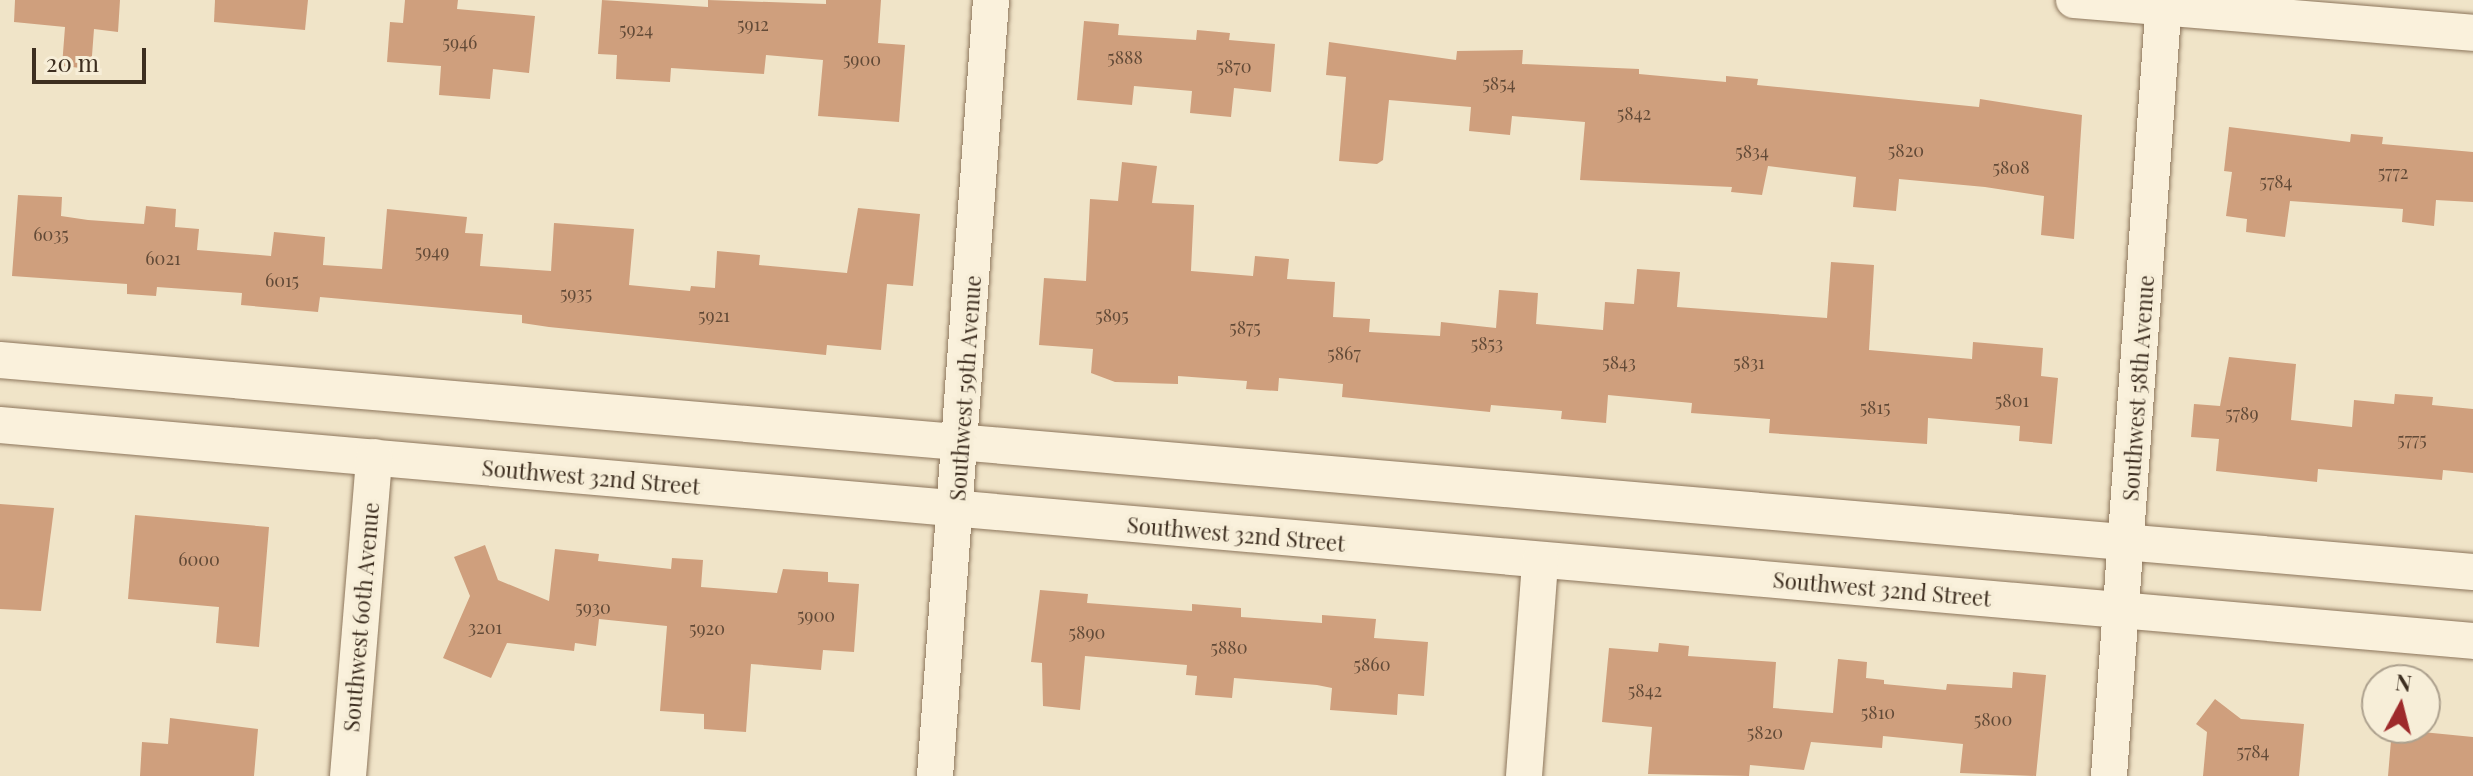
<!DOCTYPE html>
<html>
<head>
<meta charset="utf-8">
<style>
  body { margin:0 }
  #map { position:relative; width:2473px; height:776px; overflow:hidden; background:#f0e4c8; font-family:"Playfair Display",serif }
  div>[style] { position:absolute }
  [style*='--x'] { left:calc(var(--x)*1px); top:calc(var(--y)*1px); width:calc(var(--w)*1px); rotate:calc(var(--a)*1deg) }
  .building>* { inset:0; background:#cf9f7d }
  .roads { filter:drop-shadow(0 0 2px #8d765c) drop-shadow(0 0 2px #8d765c) }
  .street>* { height:36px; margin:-18px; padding:0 18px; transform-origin:18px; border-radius:18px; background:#faf1dc }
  span { translate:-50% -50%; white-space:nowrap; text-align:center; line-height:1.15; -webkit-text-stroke:7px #f7eed8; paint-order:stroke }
  .number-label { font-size:18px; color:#624a37 }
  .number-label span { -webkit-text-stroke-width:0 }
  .street-label { font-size:22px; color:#3d2e20 }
  .north { position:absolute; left:2361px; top:664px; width:80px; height:80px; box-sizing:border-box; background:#f7eed8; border:2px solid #ada18e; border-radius:50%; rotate:7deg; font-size:22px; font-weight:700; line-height:32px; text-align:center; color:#3d2e20 }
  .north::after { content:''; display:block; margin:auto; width:28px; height:36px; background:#9e2a2b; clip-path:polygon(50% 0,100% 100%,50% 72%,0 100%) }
  .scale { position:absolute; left:32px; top:48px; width:114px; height:36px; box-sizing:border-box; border:4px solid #3d2e20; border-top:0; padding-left:10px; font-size:24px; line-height:28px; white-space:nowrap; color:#3d2e20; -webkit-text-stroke:6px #f7eed8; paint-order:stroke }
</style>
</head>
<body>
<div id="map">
  <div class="building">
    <i style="clip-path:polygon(15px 0,120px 0,118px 32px,94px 29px,91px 69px,62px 66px,65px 27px,14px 22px)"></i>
    <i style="clip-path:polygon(215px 0,308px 0,305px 30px,214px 22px)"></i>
    <i style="clip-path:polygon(405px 0,458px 0,457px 9px,535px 16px,529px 73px,493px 69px,490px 99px,439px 95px,441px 66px,387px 62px,390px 22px,403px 23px)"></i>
    <i style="clip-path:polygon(602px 0,708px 7px,708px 0,826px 4px,826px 0,881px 0,878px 43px,905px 45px,899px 122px,818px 116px,823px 60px,766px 55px,764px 74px,671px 68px,670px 82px,616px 79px,617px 55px,598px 54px)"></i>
    <i style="clip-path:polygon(1084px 21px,1119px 24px,1118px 35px,1196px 40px,1197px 30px,1230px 33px,1229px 40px,1275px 44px,1271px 92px,1234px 88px,1231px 117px,1190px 113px,1192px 91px,1134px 86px,1132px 105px,1077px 100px)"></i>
    <i style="clip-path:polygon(1329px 42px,1456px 60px,1457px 51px,1523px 50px,1522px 64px,1639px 69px,1639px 74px,1726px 82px,1726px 76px,1758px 79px,1757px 85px,1979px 107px,1980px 99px,2082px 115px,2074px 239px,2041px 235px,2044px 196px,1985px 187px,1899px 179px,1896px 211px,1853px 207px,1856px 177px,1768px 166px,1762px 195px,1731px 192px,1732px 187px,1580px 180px,1585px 122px,1512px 116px,1510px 135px,1469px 131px,1471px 107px,1389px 100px,1383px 160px,1377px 164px,1339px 161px,1346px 77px,1326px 75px)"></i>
    <i style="clip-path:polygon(2229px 127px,2350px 142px,2351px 134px,2383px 137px,2382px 144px,2473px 152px,2473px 202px,2436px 200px,2434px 226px,2402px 222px,2403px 209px,2290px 201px,2285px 237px,2246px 232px,2247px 219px,2226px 216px,2232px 172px,2224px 171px)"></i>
    <i style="clip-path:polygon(1122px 162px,1157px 166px,1152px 203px,1194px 205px,1191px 271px,1253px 276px,1255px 256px,1289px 259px,1287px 279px,1335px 282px,1333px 317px,1370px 319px,1369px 332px,1440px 336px,1441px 322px,1496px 328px,1499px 290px,1538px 293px,1536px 324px,1603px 330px,1605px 302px,1634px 304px,1637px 269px,1680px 272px,1677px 307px,1827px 318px,1831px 262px,1874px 265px,1869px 350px,1972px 359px,1973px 342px,2043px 348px,2041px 376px,2058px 378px,2052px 444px,2019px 441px,2020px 426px,1928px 418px,1927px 444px,1769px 433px,1770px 419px,1691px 413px,1692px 403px,1608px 395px,1606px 423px,1561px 419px,1562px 411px,1491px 405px,1490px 412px,1342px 397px,1343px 384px,1279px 378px,1278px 391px,1246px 389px,1247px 381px,1178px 376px,1178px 384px,1115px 382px,1091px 373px,1093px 349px,1039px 345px,1044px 278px,1086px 281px,1090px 199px,1118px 201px)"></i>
    <i style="clip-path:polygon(18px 195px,62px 197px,61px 216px,88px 220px,144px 224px,146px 206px,176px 209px,175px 227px,199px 229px,197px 250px,271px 256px,274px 232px,325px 237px,323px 265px,382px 269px,387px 209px,467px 217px,465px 233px,483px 234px,480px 266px,551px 271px,554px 223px,634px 229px,629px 285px,690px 291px,691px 286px,715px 288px,717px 251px,760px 255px,759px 265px,847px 273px,858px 208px,920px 214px,913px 286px,887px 284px,881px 350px,827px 345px,826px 355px,549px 327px,522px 323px,522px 315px,320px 297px,318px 312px,241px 305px,242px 293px,157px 287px,156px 296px,127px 294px,127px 284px,12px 276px)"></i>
    <i style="clip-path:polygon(2229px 357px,2296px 364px,2291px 420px,2352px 427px,2354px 400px,2394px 404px,2395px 394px,2433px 397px,2432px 405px,2473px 409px,2473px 473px,2443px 470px,2442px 480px,2318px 469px,2317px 482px,2216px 471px,2219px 439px,2191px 437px,2194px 404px,2220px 406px)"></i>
    <i style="clip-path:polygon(0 504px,54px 508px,41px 611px,0 609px)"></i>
    <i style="clip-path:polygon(135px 515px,269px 527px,259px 647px,216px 643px,219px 607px,128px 599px)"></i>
    <i style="clip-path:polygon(485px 545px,498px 580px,549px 601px,555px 549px,599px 554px,598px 561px,671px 569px,672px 558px,703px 560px,701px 587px,777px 593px,783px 569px,828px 572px,828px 582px,859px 584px,854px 652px,823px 650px,821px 670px,751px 664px,746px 732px,704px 729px,704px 714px,660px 711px,667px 626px,599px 619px,596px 646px,575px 643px,574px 651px,507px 643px,491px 678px,443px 658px,470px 596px,454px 557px)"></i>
    <i style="clip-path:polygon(1040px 590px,1088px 594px,1087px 603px,1192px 611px,1192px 604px,1241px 608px,1241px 617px,1322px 623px,1322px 615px,1376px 619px,1374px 638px,1428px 642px,1424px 696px,1398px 694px,1397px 715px,1330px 710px,1332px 688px,1317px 685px,1234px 678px,1232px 698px,1195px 695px,1197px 676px,1186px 675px,1187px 665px,1085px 656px,1080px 710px,1043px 706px,1042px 663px,1031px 662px)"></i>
    <i style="clip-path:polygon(1659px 643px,1689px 646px,1688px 656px,1776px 662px,1773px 708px,1833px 713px,1838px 659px,1867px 662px,1866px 678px,1884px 680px,1884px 684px,1946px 690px,1947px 684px,2012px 688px,2013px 672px,2046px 675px,2036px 776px,1960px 773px,1963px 744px,1883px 736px,1882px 748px,1811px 742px,1804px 770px,1750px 765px,1749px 776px,1648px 774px,1652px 727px,1602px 722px,1609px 648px,1658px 652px)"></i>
    <i style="clip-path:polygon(2215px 699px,2241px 719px,2304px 724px,2299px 776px,2203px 776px,2207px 732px,2196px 724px)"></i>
    <i style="clip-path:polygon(170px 718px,258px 729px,254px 776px,140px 776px,142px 742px,168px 744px)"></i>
    <i style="clip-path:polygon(2392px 729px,2473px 737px,2473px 776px,2388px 776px)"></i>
  </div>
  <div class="roads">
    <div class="street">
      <i style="--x:2074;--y:0;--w:400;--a:4.7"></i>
      <i style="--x:0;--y:360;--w:2482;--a:4.9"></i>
      <i style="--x:0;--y:425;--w:2482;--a:4.99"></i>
      <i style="--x:348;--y:776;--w:320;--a:-85.3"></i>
      <i style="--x:935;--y:776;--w:778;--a:-85.87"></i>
      <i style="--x:1524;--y:776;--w:216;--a:-85.7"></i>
      <i style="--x:2109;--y:776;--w:778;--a:-85.95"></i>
    </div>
  </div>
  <div class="number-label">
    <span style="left:753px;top:24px">5912</span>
    <span style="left:636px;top:29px">5924</span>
    <span style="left:460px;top:42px">5946</span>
    <span style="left:1125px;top:57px">5888</span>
    <span style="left:862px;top:59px">5900</span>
    <span style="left:1234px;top:66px">5870</span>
    <span style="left:1499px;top:83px">5854</span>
    <span style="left:1634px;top:113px">5842</span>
    <span style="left:1906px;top:150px">5820</span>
    <span style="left:1752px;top:151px">5834</span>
    <span style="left:2011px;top:167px">5808</span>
    <span style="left:2393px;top:172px">5772</span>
    <span style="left:2276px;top:181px">5784</span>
    <span style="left:51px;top:234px">6035</span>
    <span style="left:432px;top:251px">5949</span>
    <span style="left:163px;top:258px">6021</span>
    <span style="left:282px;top:280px">6015</span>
    <span style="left:576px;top:293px">5935</span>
    <span style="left:714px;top:315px">5921</span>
    <span style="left:1112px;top:315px">5895</span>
    <span style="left:1245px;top:327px">5875</span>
    <span style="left:1487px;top:343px">5853</span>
    <span style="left:1344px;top:353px">5867</span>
    <span style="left:1619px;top:362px">5843</span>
    <span style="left:1749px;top:362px">5831</span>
    <span style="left:2012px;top:400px">5801</span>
    <span style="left:1875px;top:407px">5815</span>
    <span style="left:2242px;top:413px">5789</span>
    <span style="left:2412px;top:439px">5775</span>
    <span style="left:199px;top:559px">6000</span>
    <span style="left:593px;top:607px">5930</span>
    <span style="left:816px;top:615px">5900</span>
    <span style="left:485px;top:627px">3201</span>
    <span style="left:707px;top:628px">5920</span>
    <span style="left:1087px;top:632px">5890</span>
    <span style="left:1229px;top:647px">5880</span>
    <span style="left:1372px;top:664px">5860</span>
    <span style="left:1645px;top:690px">5842</span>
    <span style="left:1878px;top:712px">5810</span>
    <span style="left:1993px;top:719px">5800</span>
    <span style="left:1765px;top:732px">5820</span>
    <span style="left:2253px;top:751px">5784</span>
  </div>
  <div class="street-label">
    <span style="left:965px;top:388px;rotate:-86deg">Southwest 59th Avenue</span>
    <span style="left:2138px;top:388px;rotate:-86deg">Southwest 58th Avenue</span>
    <span style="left:591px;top:477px;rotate:5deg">Southwest 32nd Street</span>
    <span style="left:1236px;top:534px;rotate:5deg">Southwest 32nd Street</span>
    <span style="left:1882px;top:589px;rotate:5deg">Southwest 32nd Street</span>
    <span style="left:361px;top:617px;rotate:-85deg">Southwest 60th Avenue</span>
  </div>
  <div class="north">N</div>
  <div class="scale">20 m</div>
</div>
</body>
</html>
